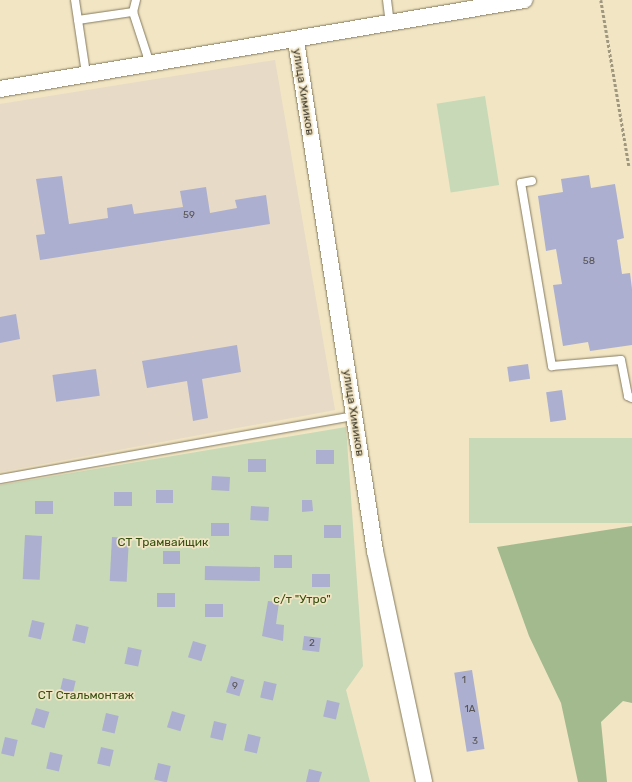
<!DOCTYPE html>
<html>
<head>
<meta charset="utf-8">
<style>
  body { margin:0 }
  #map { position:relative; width:632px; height:782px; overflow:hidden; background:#f1e5c4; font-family:Rubik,sans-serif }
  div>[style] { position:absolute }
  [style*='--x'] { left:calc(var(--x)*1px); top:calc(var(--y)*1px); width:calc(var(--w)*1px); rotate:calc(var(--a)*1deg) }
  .medical>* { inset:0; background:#e7dac6 }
  .green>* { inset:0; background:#c7d9b7; transform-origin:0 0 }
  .forest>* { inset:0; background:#a3b98e }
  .building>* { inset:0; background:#acafcf; transform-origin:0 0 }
  .path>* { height:2.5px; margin-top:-1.25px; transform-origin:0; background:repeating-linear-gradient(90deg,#a0977f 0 3px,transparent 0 5px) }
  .roads { filter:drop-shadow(0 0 1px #857a5c) drop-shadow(0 0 1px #857a5c) }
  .service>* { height:8px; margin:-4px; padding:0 4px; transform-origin:4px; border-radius:4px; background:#fff }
  .minor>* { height:16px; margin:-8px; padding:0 8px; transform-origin:8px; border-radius:8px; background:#fff }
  span { translate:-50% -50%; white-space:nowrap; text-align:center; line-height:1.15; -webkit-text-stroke:3.5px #f1e5c4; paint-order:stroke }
  .number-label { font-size:10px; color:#565452 }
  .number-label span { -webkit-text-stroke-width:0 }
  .street-label { font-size:12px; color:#3a3528 }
  .park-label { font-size:12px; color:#334e0d }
</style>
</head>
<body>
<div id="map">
  <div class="medical">
    <i style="clip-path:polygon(275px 60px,335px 410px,0 472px,0 104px)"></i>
  </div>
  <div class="green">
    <i style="left:485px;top:96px;width:90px;height:49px;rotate:81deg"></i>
    <i style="clip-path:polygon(346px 427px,363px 666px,346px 690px,370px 782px,0 782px,0 485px)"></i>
    <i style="left:632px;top:438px;width:85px;height:163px;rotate:90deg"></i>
  </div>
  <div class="forest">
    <i style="clip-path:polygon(632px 526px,632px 703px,623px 701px,601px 722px,607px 782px,578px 782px,561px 703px,529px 636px,497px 547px)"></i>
  </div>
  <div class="building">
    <i style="clip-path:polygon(589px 175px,591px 188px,615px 184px,624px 238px,617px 240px,622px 274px,630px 273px,632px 289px,632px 345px,590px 351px,588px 342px,563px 346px,553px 285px,562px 284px,556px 249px,546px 251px,538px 196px,563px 192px,561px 179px)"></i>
    <i style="clip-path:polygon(62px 176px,69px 224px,108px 218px,107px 208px,132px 204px,134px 214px,183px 207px,180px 191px,206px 187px,210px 213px,237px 208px,235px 200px,266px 195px,270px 224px,40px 260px,36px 235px,45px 234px,36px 179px)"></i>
    <i style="clip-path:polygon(16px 314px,20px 339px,0 343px,0 317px)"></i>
    <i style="clip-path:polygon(237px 345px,241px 372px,202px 379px,208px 418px,193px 421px,187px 381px,147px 388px,142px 361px)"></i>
    <i style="left:528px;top:364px;width:15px;height:21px;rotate:82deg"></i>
    <i style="left:96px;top:369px;width:27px;height:44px;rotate:82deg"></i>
    <i style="left:562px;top:390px;width:30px;height:16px;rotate:82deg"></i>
    <i style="left:316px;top:450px;width:18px;height:14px"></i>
    <i style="left:248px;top:459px;width:18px;height:13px"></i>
    <i style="left:212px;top:476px;width:18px;height:14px;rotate:3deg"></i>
    <i style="left:156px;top:490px;width:17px;height:13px"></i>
    <i style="left:114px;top:492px;width:18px;height:14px"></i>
    <i style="clip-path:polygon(302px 500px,312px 500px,313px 511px,302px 512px)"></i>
    <i style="left:35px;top:501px;width:18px;height:13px"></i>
    <i style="left:251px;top:506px;width:18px;height:14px;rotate:3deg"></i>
    <i style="left:211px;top:523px;width:18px;height:13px"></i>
    <i style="left:324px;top:525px;width:17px;height:13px"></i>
    <i style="left:25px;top:535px;width:17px;height:44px;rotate:3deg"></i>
    <i style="left:112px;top:537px;width:17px;height:44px;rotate:3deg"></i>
    <i style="left:163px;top:551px;width:17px;height:13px"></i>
    <i style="left:274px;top:555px;width:18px;height:13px"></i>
    <i style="left:205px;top:566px;width:55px;height:14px;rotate:1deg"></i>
    <i style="left:312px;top:574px;width:18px;height:13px"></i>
    <i style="left:157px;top:593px;width:18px;height:14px"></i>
    <i style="clip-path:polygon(268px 601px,279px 602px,276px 624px,284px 625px,283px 641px,262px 636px)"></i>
    <i style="left:205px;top:604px;width:18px;height:13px"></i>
    <i style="left:32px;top:620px;width:13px;height:17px;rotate:13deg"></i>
    <i style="left:76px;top:624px;width:13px;height:17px;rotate:13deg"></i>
    <i style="left:304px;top:636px;width:17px;height:14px;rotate:7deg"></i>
    <i style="left:193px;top:641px;width:14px;height:17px;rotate:17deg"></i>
    <i style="left:128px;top:647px;width:14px;height:17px;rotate:12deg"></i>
    <i style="left:472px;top:670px;width:80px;height:18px;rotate:81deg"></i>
    <i style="left:231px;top:676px;width:14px;height:17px;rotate:17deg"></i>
    <i style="left:63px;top:678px;width:13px;height:17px;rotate:13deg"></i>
    <i style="left:264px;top:681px;width:13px;height:17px;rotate:13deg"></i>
    <i style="left:327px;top:700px;width:13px;height:17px;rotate:13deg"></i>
    <i style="left:36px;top:708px;width:14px;height:17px;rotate:17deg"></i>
    <i style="left:172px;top:711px;width:14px;height:17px;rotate:17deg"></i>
    <i style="left:106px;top:713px;width:13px;height:18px;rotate:13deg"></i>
    <i style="left:214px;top:721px;width:13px;height:17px;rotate:13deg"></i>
    <i style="left:248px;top:734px;width:13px;height:17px;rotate:13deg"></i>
    <i style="left:5px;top:737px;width:13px;height:17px;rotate:13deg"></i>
    <i style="left:101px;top:747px;width:13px;height:17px;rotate:13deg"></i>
    <i style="left:50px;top:752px;width:13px;height:17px;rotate:13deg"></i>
    <i style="left:158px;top:763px;width:13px;height:17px;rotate:13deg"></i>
    <i style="clip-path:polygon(309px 769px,322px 772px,319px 782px,306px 782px)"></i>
  </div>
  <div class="path">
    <i style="--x:601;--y:0;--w:168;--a:80.4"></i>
  </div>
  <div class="roads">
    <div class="service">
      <i style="--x:75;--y:0;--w:75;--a:81.5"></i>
      <i style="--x:136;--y:0;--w:12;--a:104"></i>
      <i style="--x:133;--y:12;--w:55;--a:71.9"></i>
      <i style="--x:387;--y:0;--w:23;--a:83"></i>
      <i style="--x:78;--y:20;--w:56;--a:-8.3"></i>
      <i style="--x:532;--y:181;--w:11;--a:170"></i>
      <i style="--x:521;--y:183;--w:186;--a:80.4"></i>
      <i style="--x:552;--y:366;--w:69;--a:-5"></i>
      <i style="--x:621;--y:360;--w:37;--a:79"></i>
      <i style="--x:628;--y:396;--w:4;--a:27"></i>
      <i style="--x:0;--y:479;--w:360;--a:-10.1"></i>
    </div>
    <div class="minor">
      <i style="--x:296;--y:41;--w:516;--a:81.19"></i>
      <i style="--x:375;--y:551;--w:236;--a:78"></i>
      <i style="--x:0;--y:89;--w:532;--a:-9.64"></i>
    </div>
  </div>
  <div class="number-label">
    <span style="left:189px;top:216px">59</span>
    <span style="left:589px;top:262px">58</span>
    <span style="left:312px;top:644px">2</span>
    <span style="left:464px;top:681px">1</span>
    <span style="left:235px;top:687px">9</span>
    <span style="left:470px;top:710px">1А</span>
    <span style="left:475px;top:742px">3</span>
  </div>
  <div class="street-label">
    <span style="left:303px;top:92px;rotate:81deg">улица Химиков</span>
    <span style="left:353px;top:413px;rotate:81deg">улица Химиков</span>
  </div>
  <div class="park-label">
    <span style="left:163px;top:543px">СТ Трамвайщик</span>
    <span style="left:302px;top:600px">с/т "Утро"</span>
    <span style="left:86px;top:696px">СТ Стальмонтаж</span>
  </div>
</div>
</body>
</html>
